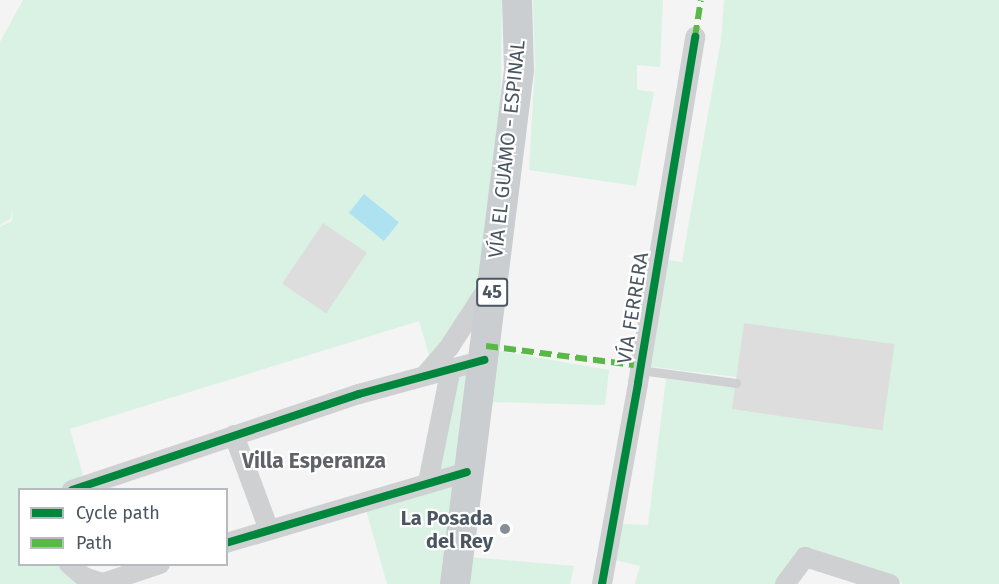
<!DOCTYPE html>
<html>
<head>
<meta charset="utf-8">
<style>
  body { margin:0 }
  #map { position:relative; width:999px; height:584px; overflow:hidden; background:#f4f4f4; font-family:"Fira Sans",sans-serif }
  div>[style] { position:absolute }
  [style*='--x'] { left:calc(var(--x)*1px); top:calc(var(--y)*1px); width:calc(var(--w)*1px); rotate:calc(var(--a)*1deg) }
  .green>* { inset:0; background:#d9f2e3 }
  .water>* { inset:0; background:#aee2f0; transform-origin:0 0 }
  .building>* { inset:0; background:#ddddde; transform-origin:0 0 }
  .service>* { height:9px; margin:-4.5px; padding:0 4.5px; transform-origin:4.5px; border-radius:4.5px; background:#ced0d2 }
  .minor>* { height:20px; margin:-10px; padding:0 10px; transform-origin:10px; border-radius:10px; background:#ced0d2 }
  .primary>* { height:30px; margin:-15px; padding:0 15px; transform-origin:15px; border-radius:15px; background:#caced1 }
  .quiet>* { height:6px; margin-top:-3px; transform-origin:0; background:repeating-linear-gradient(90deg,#58b947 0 12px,transparent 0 18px) }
  .cycleway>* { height:8px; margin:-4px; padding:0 4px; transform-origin:4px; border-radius:4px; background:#00873e }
  .dots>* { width:16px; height:16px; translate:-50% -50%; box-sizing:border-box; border:3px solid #fff; border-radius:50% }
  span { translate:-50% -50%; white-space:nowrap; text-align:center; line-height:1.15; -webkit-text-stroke:4.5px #fff; paint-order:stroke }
  .shield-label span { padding:2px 4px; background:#fff; border:2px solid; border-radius:4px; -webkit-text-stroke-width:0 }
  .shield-label { font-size:18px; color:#4a5661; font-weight:700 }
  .street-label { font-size:20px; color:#4a5661 }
  .poi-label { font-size:20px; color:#4a5661; font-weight:700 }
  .right { translate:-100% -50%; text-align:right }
  .neighbourhood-label { font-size:21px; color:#5f6368; font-weight:700 }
  .legend { position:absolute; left:18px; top:488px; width:210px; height:78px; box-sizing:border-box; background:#fff; border:2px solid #b7bbc0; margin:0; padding:8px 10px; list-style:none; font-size:18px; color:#4a5661 }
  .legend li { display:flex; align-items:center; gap:12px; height:30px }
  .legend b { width:30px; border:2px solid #b7bbc0 }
</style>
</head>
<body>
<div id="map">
  <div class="green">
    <i style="clip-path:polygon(23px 0,502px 0,500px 145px,489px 274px,431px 362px,419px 321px,70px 429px,83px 475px,63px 489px,20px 490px,20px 564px,76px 565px,100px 584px,0 584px,0 227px,12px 221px,13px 210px,11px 218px,0 225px,0 42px)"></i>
    <i style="clip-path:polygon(533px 0,663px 0,660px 67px,637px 65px,637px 90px,654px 92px,636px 186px,529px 170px,535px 67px)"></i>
    <i style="clip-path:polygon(724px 0,999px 0,999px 584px,903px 584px,896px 579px,805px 552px,780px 584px,635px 584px,640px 566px,615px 560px,622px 524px,648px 525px,666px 379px,736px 388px,734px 410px,877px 427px,893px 345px,744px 323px,737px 377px,645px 366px,659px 259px,682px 262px,721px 40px)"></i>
    <i style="clip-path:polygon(493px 350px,609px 370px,605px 405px,488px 402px)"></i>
    <i style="clip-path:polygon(478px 369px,461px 469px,433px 476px,456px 374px)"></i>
    <i style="clip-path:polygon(460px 480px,451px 584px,387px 584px,364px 503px)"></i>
    <i style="clip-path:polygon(469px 557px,574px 566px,570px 584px,464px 584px)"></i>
  </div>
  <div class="water">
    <i style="left:364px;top:194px;width:45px;height:24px;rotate:39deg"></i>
  </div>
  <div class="building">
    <i style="left:323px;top:223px;width:53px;height:73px;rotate:34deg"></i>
    <i style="left:744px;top:323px;width:152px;height:87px;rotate:8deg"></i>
  </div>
  <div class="service">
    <i style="--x:640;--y:370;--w:97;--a:7.7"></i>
  </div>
  <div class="minor">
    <i style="--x:426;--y:374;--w:37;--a:-49"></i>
    <i style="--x:450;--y:346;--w:68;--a:-57"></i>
    <i style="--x:234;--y:435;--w:101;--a:69.8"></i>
    <i style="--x:428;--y:482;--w:116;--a:-78.6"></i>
    <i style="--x:72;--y:490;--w:303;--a:-18.5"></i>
    <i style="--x:359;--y:394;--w:130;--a:-15.2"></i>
    <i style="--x:226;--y:543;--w:251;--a:-16.4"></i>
    <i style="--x:69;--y:564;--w:20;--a:41"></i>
    <i style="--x:84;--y:577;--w:20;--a:18"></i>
    <i style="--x:103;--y:583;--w:60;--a:-18.4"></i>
    <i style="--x:602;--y:584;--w:204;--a:-79.8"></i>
    <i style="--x:638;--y:383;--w:351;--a:-80.6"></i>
    <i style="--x:785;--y:584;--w:34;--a:-53"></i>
    <i style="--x:805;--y:557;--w:89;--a:17.6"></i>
  </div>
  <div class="primary">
    <i style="--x:455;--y:584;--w:518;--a:-82.9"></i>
    <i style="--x:519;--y:70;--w:70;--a:-91.6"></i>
  </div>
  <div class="quiet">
    <i style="--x:695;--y:37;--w:37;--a:-81"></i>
    <i style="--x:486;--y:346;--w:149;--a:7.3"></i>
  </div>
  <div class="cycleway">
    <i style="--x:72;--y:490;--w:303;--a:-18.5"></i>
    <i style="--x:359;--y:394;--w:130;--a:-15.2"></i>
    <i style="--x:226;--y:543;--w:251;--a:-16.4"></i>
    <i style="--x:602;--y:584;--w:204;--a:-79.8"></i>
    <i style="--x:638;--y:383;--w:351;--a:-80.6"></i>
  </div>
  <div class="dots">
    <i style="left:505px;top:529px;background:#868d94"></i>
  </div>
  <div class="shield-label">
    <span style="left:492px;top:292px">45</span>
  </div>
  <div class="street-label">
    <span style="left:507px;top:149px;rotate:-84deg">VÍA EL GUAMO - ESPINAL</span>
    <span style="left:633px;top:308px;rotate:-81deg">VÍA FERRERA</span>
  </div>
  <div class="poi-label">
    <span class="right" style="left:493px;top:530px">La Posada<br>del Rey</span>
  </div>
  <div class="neighbourhood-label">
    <span style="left:314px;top:461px">Villa Esperanza</span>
  </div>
  <ul class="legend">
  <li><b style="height:8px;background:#00873e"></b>Cycle path</li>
  <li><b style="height:8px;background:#58b947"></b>Path</li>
  </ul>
</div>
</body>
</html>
